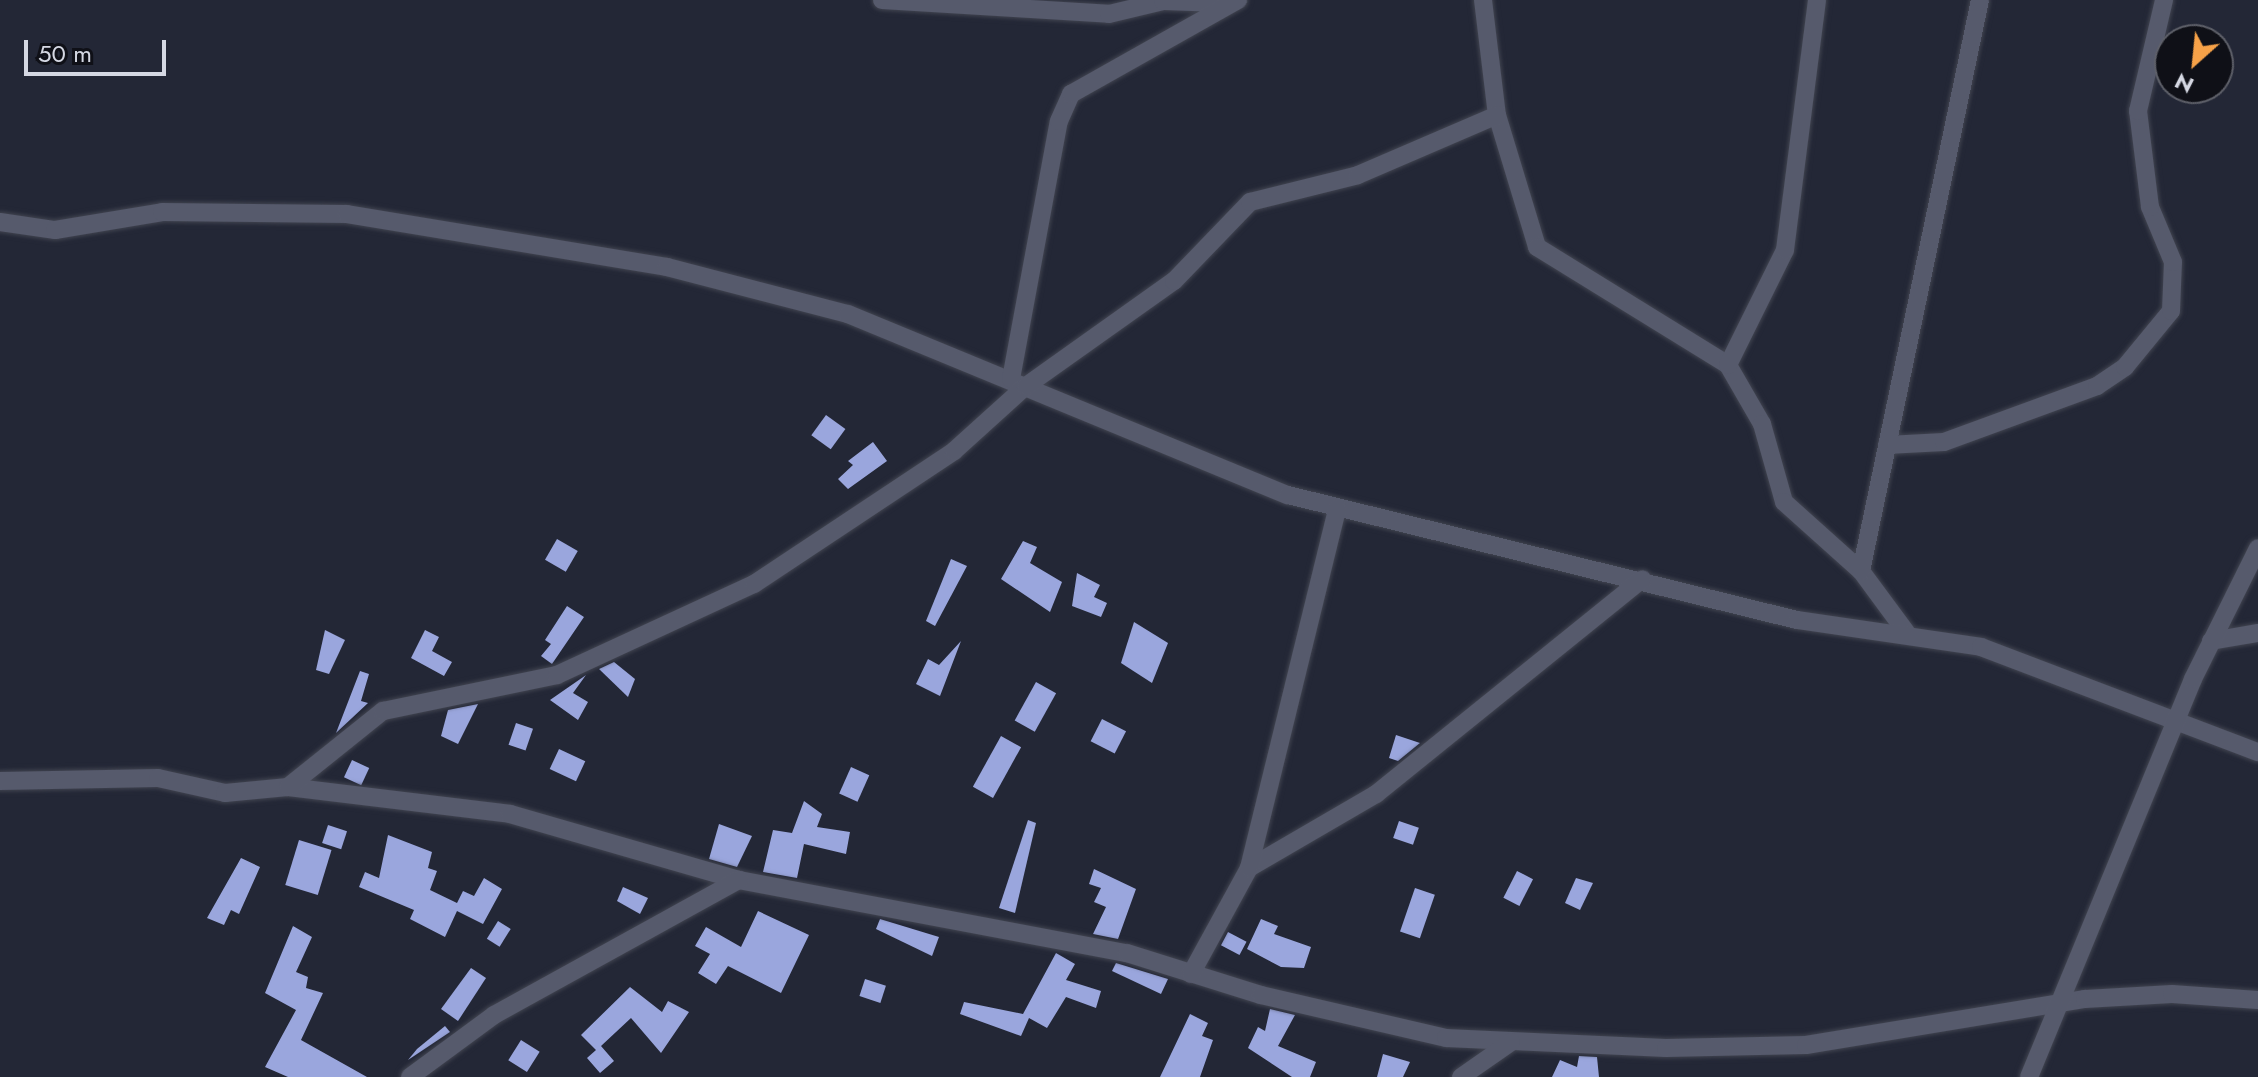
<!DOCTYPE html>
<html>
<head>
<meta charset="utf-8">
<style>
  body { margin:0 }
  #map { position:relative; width:2258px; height:1077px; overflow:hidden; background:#232736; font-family:Jost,sans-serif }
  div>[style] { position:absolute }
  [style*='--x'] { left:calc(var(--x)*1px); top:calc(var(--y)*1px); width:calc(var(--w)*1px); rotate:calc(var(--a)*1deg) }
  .building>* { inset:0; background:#9aa6dd; transform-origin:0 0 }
  .roads { filter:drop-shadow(0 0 2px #414450) drop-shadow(0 0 2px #414450) }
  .minor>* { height:18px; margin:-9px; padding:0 9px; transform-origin:9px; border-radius:9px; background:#565a6c }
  span { translate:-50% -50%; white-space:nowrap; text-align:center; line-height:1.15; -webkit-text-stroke:8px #0f1017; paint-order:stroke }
  .north { position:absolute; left:2154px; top:24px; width:80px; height:80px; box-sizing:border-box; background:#0f1017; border:2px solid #5e6069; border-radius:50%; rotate:207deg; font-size:22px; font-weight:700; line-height:32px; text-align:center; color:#d5d8e3 }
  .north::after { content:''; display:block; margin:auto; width:28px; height:36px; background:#f7a248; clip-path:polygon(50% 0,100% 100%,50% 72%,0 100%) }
  .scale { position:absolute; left:24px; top:40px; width:142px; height:36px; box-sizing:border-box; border:4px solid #d5d8e3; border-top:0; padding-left:10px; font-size:24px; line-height:28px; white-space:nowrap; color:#d5d8e3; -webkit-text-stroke:6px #0f1017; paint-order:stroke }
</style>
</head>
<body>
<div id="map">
  <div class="building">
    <i style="left:826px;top:415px;width:24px;height:25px;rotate:36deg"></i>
    <i style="clip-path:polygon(873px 442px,887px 461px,848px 489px,838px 479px,853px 465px,848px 461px)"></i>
    <i style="left:557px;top:539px;width:24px;height:24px;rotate:30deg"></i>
    <i style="clip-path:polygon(1023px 541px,1037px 547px,1030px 563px,1062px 582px,1050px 612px,1001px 579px)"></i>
    <i style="clip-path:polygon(951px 559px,967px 566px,935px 626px,926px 621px)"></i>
    <i style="clip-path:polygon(1077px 573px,1100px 585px,1094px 597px,1107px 603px,1101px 617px,1072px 606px)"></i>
    <i style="clip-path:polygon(567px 606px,584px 617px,552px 664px,541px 656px,551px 644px,545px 640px)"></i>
    <i style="clip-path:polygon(1134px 622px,1168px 643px,1152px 683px,1121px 663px)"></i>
    <i style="clip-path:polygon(325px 630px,345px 640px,329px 674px,316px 670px)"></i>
    <i style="clip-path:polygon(425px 630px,439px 637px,432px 651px,452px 662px,444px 676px,411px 658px)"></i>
    <i style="clip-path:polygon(961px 641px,940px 696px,916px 684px,928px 659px,939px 665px)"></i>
    <i style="clip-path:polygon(614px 662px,635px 679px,628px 697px,599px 669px)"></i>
    <i style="clip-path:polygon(360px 671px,369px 674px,361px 701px,368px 703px,336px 733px)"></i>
    <i style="clip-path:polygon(586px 675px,573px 693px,588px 702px,578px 720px,550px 700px)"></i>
    <i style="left:1036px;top:682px;width:23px;height:44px;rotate:29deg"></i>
    <i style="clip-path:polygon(478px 704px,458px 744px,441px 736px,448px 710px)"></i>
    <i style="left:1102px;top:719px;width:27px;height:25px;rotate:27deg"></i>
    <i style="left:516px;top:723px;width:18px;height:23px;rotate:19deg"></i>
    <i style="clip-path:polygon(1396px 735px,1420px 743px,1398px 761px,1389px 758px)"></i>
    <i style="left:1001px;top:736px;width:23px;height:58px;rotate:29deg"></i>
    <i style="left:559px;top:749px;width:29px;height:22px;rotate:25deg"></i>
    <i style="left:352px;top:760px;width:19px;height:19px;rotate:25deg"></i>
    <i style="left:851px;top:767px;width:20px;height:29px;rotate:24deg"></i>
    <i style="clip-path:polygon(804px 801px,822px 814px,817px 827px,850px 832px,846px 854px,804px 844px,797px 878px,763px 872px,773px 830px,792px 833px)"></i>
    <i style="clip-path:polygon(1028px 820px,1036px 823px,1015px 913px,999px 908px)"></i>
    <i style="left:1399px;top:821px;width:21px;height:18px;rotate:19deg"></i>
    <i style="clip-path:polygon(719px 824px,752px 836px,737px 867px,709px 859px)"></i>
    <i style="left:328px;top:825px;width:20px;height:19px;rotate:18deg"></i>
    <i style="clip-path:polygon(388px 835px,432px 852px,428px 868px,437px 871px,430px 890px,457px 903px,463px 891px,474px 896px,484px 878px,502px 889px,483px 924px,457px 911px,445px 937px,410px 919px,414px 910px,359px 887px,365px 872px,379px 878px)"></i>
    <i style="left:299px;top:840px;width:34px;height:47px;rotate:17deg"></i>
    <i style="clip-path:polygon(241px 858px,260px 867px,239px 914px,231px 910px,224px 925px,207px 918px)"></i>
    <i style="clip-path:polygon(1094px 869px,1136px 889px,1118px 939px,1093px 934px,1106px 907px,1094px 902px,1101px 888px,1089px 884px)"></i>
    <i style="left:1517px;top:871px;width:18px;height:30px;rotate:27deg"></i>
    <i style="clip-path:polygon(1576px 878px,1593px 883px,1580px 910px,1565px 903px)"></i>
    <i style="clip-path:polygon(623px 887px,648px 898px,640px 914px,617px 901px)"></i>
    <i style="left:1415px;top:888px;width:21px;height:46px;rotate:19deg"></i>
    <i style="clip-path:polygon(758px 911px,809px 935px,781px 993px,728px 966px,716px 984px,698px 973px,710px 954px,695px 946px,706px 927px,741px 947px)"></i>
    <i style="clip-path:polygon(880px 919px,939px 937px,932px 956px,876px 929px)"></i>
    <i style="clip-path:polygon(1261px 919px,1278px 926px,1274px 934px,1311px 947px,1304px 968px,1281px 967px,1247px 949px)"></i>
    <i style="left:498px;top:921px;width:15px;height:21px;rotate:32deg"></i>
    <i style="clip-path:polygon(293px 926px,312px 937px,296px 972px,308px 977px,306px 988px,323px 993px,301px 1040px,367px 1077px,288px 1077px,265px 1067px,296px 1010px,265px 993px)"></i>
    <i style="left:1228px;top:932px;width:21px;height:15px;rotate:28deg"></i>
    <i style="clip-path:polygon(1056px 953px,1075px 964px,1066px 980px,1101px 991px,1096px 1008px,1066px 997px,1047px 1028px,1029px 1018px,1021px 1036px,960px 1014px,964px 1002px,1023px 1014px)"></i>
    <i style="clip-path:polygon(1116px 963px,1168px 979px,1161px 994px,1112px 971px)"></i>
    <i style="clip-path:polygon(471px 968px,486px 978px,458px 1021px,441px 1009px)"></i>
    <i style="left:865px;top:979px;width:22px;height:18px;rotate:18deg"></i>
    <i style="clip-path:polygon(630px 987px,662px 1012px,668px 1001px,689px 1012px,661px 1053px,631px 1018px,601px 1046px,614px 1061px,600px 1073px,587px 1058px,596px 1050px,581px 1035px)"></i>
    <i style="clip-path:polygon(1270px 1009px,1295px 1015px,1278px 1046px,1316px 1062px,1310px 1077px,1292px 1077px,1248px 1048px,1258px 1027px,1265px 1031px)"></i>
    <i style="clip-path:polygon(1190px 1014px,1208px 1023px,1202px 1036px,1213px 1040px,1200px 1077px,1160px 1077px)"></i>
    <i style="clip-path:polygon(445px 1026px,450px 1032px,408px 1060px,417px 1049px)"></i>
    <i style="left:521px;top:1040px;width:22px;height:24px;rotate:32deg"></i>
    <i style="clip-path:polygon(1383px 1054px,1410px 1062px,1403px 1077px,1377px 1077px)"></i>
    <i style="clip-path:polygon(1579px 1056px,1597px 1057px,1599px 1077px,1552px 1077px,1560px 1060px,1577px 1067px)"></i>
  </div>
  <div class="roads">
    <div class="minor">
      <i style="--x:882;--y:0;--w:227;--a:3.5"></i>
      <i style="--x:1109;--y:14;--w:56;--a:-13.5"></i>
      <i style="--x:1163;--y:1;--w:58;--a:2"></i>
      <i style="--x:1483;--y:0;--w:116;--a:83.1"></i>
      <i style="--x:1497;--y:115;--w:138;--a:73.1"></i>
      <i style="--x:1537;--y:247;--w:225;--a:31.7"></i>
      <i style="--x:1728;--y:365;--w:68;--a:60"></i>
      <i style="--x:1762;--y:424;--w:81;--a:74.2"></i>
      <i style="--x:1784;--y:502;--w:103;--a:41.9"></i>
      <i style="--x:1861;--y:571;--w:76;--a:53.6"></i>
      <i style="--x:0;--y:222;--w:56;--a:8.3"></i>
      <i style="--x:55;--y:230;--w:109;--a:-9.5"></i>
      <i style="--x:162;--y:212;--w:185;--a:0.6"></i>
      <i style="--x:347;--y:214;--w:324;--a:9.4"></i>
      <i style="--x:667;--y:267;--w:187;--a:14.6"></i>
      <i style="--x:848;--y:314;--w:476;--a:22.4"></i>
      <i style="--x:1288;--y:495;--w:524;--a:13.8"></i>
      <i style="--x:1797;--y:620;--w:186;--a:8.3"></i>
      <i style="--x:1981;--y:647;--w:296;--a:20.8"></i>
      <i style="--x:1728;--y:365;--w:128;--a:-63.6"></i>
      <i style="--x:1785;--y:250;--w:252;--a:-82.7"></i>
      <i style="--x:1011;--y:379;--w:262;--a:-79.5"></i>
      <i style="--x:1059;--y:121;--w:30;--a:-66"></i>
      <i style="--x:1071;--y:94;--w:192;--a:-29.4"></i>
      <i style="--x:1887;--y:445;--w:57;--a:-3"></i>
      <i style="--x:1944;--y:442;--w:163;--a:-20.1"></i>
      <i style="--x:2097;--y:386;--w:34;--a:-34"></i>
      <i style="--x:2125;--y:367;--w:72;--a:-50.6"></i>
      <i style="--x:2171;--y:311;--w:49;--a:-87.7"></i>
      <i style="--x:2173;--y:262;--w:60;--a:-112.7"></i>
      <i style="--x:2150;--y:207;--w:97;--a:-97.1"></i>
      <i style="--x:2138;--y:111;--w:114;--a:-76.8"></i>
      <i style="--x:1861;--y:571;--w:583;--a:-78.23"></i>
      <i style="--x:2211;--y:641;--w:48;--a:-9.7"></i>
      <i style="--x:0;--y:781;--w:158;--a:-1.1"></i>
      <i style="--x:158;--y:778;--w:69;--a:12.6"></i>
      <i style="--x:225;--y:793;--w:63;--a:-5.4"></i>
      <i style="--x:288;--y:787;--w:224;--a:6.9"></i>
      <i style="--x:510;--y:814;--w:238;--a:16.1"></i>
      <i style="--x:739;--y:880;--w:395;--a:10.7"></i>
      <i style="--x:1127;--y:953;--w:140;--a:17.4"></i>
      <i style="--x:1261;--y:995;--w:190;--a:13.1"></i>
      <i style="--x:1446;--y:1038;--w:220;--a:2.6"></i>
      <i style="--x:1666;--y:1048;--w:140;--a:-1.2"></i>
      <i style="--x:1806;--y:1045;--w:283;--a:-9.4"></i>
      <i style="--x:2085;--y:999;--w:87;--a:-3.3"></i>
      <i style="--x:2172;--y:994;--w:86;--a:4"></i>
      <i style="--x:288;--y:787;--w:122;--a:-38.7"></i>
      <i style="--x:383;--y:711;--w:178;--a:-11.7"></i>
      <i style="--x:557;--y:675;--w:217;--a:-24.8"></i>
      <i style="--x:754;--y:584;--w:240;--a:-33.6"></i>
      <i style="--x:954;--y:451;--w:97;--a:-42.1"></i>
      <i style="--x:1026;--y:386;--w:181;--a:-35.4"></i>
      <i style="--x:1174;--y:281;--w:110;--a:-46.1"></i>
      <i style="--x:1250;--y:202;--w:111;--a:-14"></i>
      <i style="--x:1358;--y:175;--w:151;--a:-23.3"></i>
      <i style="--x:1249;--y:868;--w:147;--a:-30.2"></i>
      <i style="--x:1376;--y:794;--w:342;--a:-38.9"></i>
      <i style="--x:1191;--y:974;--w:121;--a:-61.3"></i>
      <i style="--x:1249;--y:868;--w:370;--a:-76.2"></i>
      <i style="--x:410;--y:1077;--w:104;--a:-36.4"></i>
      <i style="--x:494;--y:1015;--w:280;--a:-28.9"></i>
      <i style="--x:1461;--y:1077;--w:61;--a:-35"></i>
      <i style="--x:2029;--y:1077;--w:430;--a:-67.6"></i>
      <i style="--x:2193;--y:679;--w:146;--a:-63.6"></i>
    </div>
  </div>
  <div class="north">N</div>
  <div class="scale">50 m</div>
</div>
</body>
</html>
